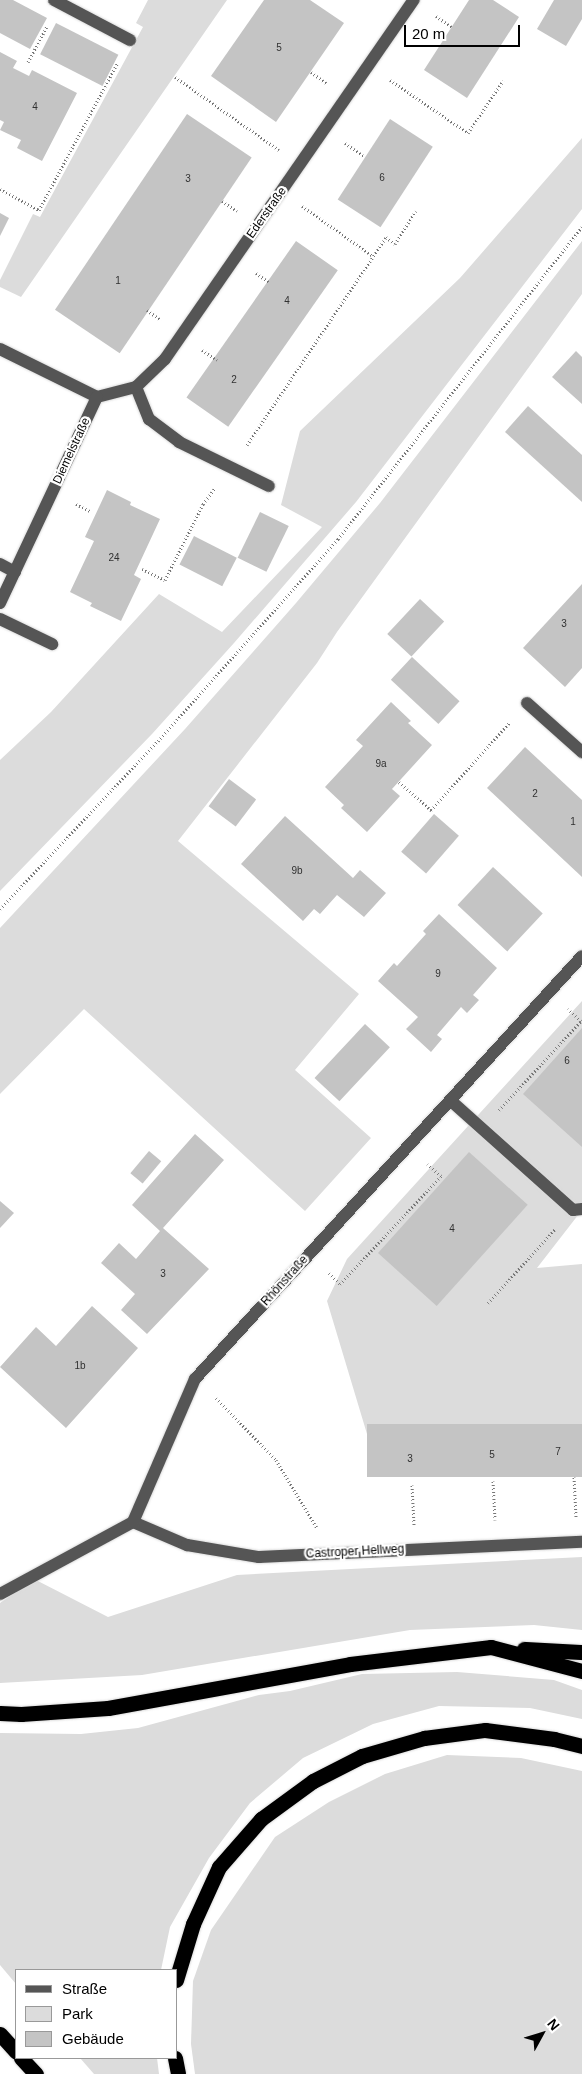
<!DOCTYPE html>
<html>
<head>
<meta charset="utf-8">
<style>
  body { margin:0 }
  #map { position:relative; width:582px; height:2074px; overflow:hidden; background:#fff; font-family:Helvetica,sans-serif }
  div>[style] { position:absolute }
  [style*='--x'] { left:calc(var(--x)*1px); top:calc(var(--y)*1px); width:calc(var(--w)*1px); rotate:calc(var(--a)*1deg) }
  .green>* { inset:0; background:#dcdcdc }
  .building>* { inset:0; background:#c4c4c4; transform-origin:0 0 }
  .path>* { height:3px; margin-top:-1.5px; transform-origin:0; background:repeating-linear-gradient(90deg,#777 0 1px,transparent 0 3.5px) }
  .roads { filter:drop-shadow(0 0 1px #dbdbdb) drop-shadow(0 0 1px #dbdbdb) }
  .minor>* { height:12px; margin:-6px; padding:0 6px; transform-origin:6px; border-radius:6px; background:#555 }
  .highway>* { height:15px; margin:-7.5px; padding:0 7.5px; transform-origin:7.5px; border-radius:7.5px; background:#000 }
  span { translate:-50% -50%; white-space:nowrap; text-align:center; line-height:1.15; -webkit-text-stroke:4.5px #fff; paint-order:stroke }
  .number-label { font-size:10px; color:#313131 }
  .number-label span { -webkit-text-stroke-width:0 }
  .street-label { font-size:12px; color:#000 }
  .legend { position:absolute; left:15px; top:1969px; width:162px; height:90px; box-sizing:border-box; background:#fff; border:1px solid #999; margin:0; padding:6px 9px; list-style:none; font-size:15px; color:#000 }
  .legend li { display:flex; align-items:center; gap:10px; height:25px }
  .legend b { width:25px; border:1px solid #999 }
  .north { position:absolute; left:517px; top:2009px; width:50px; height:50px; -webkit-text-stroke:4px #fff; paint-order:stroke; rotate:51deg; font-size:14px; font-weight:700; line-height:20px; text-align:center; color:#000 }
  .north::after { content:''; display:block; margin:auto; width:18px; height:22px; background:#000; clip-path:polygon(50% 0,100% 100%,50% 72%,0 100%) }
  .scale { position:absolute; left:404px; top:25px; width:116px; height:22px; box-sizing:border-box; border:2px solid #000; border-top:0; padding-left:6px; font-size:15px; line-height:18px; white-space:nowrap; color:#000; -webkit-text-stroke:4px #fff; paint-order:stroke }
</style>
</head>
<body>
<div id="map">
  <div class="green">
    <i style="clip-path:polygon(148px 0,227px 0,21px 297px,0 287px,0 280px,33px 214px,40px 217px,143px 27px,136px 23px)"></i>
    <i style="clip-path:polygon(582px 138px,582px 209px,356px 502px,234px 643px,152px 734px,0 891px,0 760px,51px 712px,159px 594px,222px 632px,322px 527px,281px 505px,300px 431px,460px 278px)"></i>
    <i style="clip-path:polygon(582px 241px,582px 294px,337px 632px,317px 663px,178px 841px,359px 994px,295px 1070px,371px 1138px,305px 1211px,84px 1009px,0 1094px,0 928px,185px 729px,296px 603px,380px 503px)"></i>
    <i style="clip-path:polygon(582px 1001px,582px 1210px,537px 1268px,582px 1264px,582px 1424px,367px 1434px,327px 1301px,347px 1259px)"></i>
    <i style="clip-path:polygon(582px 1557px,582px 1630px,534px 1625px,410px 1630px,142px 1675px,0 1683px,0 1603px,34px 1579px,108px 1617px,237px 1575px)"></i>
    <i style="clip-path:polygon(457px 1672px,554px 1680px,582px 1690px,582px 1719px,530px 1708px,439px 1706px,373px 1724px,303px 1758px,250px 1803px,209px 1858px,170px 1927px,161px 1970px,16px 1970px,16px 1984px,0 1965px,0 1733px,81px 1734px,138px 1728px,259px 1695px,290px 1691px,362px 1674px)"></i>
    <i style="clip-path:polygon(447px 1755px,521px 1758px,582px 1771px,582px 2074px,195px 2074px,191px 2044px,193px 1981px,211px 1930px,275px 1837px,329px 1802px,385px 1774px)"></i>
    <i style="clip-path:polygon(80px 2058px,157px 2058px,159px 2074px,94px 2074px)"></i>
  </div>
  <div class="building">
    <i style="clip-path:polygon(0 0,13px 0,47px 18px,30px 49px,0 33px)"></i>
    <i style="clip-path:polygon(264px 0,310px 0,344px 23px,276px 122px,211px 76px)"></i>
    <i style="clip-path:polygon(469px 0,493px 0,519px 17px,467px 98px,424px 70px)"></i>
    <i style="clip-path:polygon(554px 0,582px 0,582px 19px,566px 46px,537px 29px)"></i>
    <i style="left:56px;top:23px;width:70px;height:35px;rotate:27deg"></i>
    <i style="clip-path:polygon(0 52px,17px 61px,13px 68px,29px 76px,32px 70px,77px 93px,42px 161px,17px 148px,21px 140px,0 130px,4px 122px,0 120px)"></i>
    <i style="left:187px;top:114px;width:78px;height:236px;rotate:34deg"></i>
    <i style="left:390px;top:119px;width:51px;height:96px;rotate:33deg"></i>
    <i style="clip-path:polygon(0 213px,9px 218px,0 236px)"></i>
    <i style="left:296px;top:241px;width:51px;height:191px;rotate:35deg"></i>
    <i style="clip-path:polygon(576px 351px,582px 357px,582px 404px,552px 377px)"></i>
    <i style="clip-path:polygon(528px 406px,582px 455px,582px 502px,505px 432px)"></i>
    <i style="clip-path:polygon(107px 490px,131px 502px,130px 505px,160px 519px,134px 575px,141px 579px,121px 621px,90px 606px,92px 603px,70px 592px,94px 541px,85px 537px)"></i>
    <i style="left:260px;top:512px;width:32px;height:51px;rotate:26deg"></i>
    <i style="left:194px;top:536px;width:48px;height:32px;rotate:27deg"></i>
    <i style="clip-path:polygon(582px 584px,582px 668px,565px 687px,523px 648px)"></i>
    <i style="left:420px;top:599px;width:33px;height:48px;rotate:43deg"></i>
    <i style="left:412px;top:657px;width:65px;height:31px;rotate:43deg"></i>
    <i style="clip-path:polygon(391px 702px,411px 721px,408px 723px,432px 745px,392px 789px,400px 796px,367px 832px,341px 808px,344px 805px,325px 787px,363px 746px,356px 740px)"></i>
    <i style="clip-path:polygon(525px 747px,582px 800px,582px 877px,487px 788px)"></i>
    <i style="left:229px;top:779px;width:34px;height:34px;rotate:37deg"></i>
    <i style="left:434px;top:814px;width:33px;height:50px;rotate:41deg"></i>
    <i style="clip-path:polygon(285px 816px,353px 878px,360px 870px,386px 893px,364px 917px,337px 895px,320px 914px,314px 909px,303px 921px,241px 864px)"></i>
    <i style="left:493px;top:867px;width:68px;height:52px;rotate:43deg"></i>
    <i style="clip-path:polygon(439px 914px,497px 968px,473px 995px,479px 1000px,467px 1013px,461px 1007px,437px 1035px,442px 1039px,431px 1052px,406px 1029px,418px 1017px,378px 981px,394px 963px,397px 966px,426px 934px,423px 931px)"></i>
    <i style="left:365px;top:1024px;width:34px;height:74px;rotate:43deg"></i>
    <i style="clip-path:polygon(582px 1028px,582px 1147px,523px 1094px)"></i>
    <i style="clip-path:polygon(195px 1134px,224px 1160px,163px 1228px,209px 1269px,147px 1334px,121px 1310px,135px 1294px,101px 1263px,119px 1243px,136px 1259px,160px 1231px,132px 1205px)"></i>
    <i style="left:149px;top:1151px;width:16px;height:29px;rotate:40deg"></i>
    <i style="left:469px;top:1152px;width:79px;height:136px;rotate:42deg"></i>
    <i style="clip-path:polygon(0 1201px,14px 1213px,0 1228px)"></i>
    <i style="clip-path:polygon(92px 1306px,138px 1348px,66px 1428px,0 1367px,36px 1327px,56px 1346px)"></i>
    <i style="left:582px;top:1424px;width:53px;height:215px;rotate:90deg"></i>
  </div>
  <div class="path">
    <i style="--x:436;--y:16;--w:19;--a:35"></i>
    <i style="--x:28;--y:62;--w:40;--a:-62"></i>
    <i style="--x:311;--y:72;--w:19;--a:36"></i>
    <i style="--x:175;--y:77;--w:127;--a:35.1"></i>
    <i style="--x:390;--y:80;--w:94;--a:34.2"></i>
    <i style="--x:468;--y:133;--w:63;--a:-56.1"></i>
    <i style="--x:345;--y:143;--w:24;--a:35"></i>
    <i style="--x:0;--y:189;--w:44;--a:28.3"></i>
    <i style="--x:39;--y:210;--w:166;--a:-61.9"></i>
    <i style="--x:222;--y:201;--w:18;--a:34"></i>
    <i style="--x:302;--y:206;--w:87;--a:35.2"></i>
    <i style="--x:256;--y:273;--w:16;--a:35"></i>
    <i style="--x:147;--y:310;--w:17;--a:36"></i>
    <i style="--x:202;--y:350;--w:18;--a:34"></i>
    <i style="--x:247;--y:445;--w:250;--a:-56.2"></i>
    <i style="--x:386;--y:237;--w:11;--a:38"></i>
    <i style="--x:395;--y:244;--w:39;--a:-58"></i>
    <i style="--x:76;--y:504;--w:16;--a:27"></i>
    <i style="--x:142;--y:569;--w:25;--a:26"></i>
    <i style="--x:165;--y:580;--w:85;--a:-63.4"></i>
    <i style="--x:203;--y:504;--w:20;--a:-53"></i>
    <i style="--x:399;--y:782;--w:43;--a:41.2"></i>
    <i style="--x:431;--y:810;--w:118;--a:-48.1"></i>
    <i style="--x:0;--y:909;--w:231;--a:-46.8"></i>
    <i style="--x:158;--y:741;--w:271;--a:-48.3"></i>
    <i style="--x:338;--y:539;--w:396;--a:-52"></i>
    <i style="--x:499;--y:1110;--w:121;--a:-47.3"></i>
    <i style="--x:581;--y:1021;--w:18;--a:-137"></i>
    <i style="--x:329;--y:1273;--w:16;--a:45"></i>
    <i style="--x:340;--y:1284;--w:148;--a:-46.9"></i>
    <i style="--x:441;--y:1176;--w:18;--a:-139"></i>
    <i style="--x:488;--y:1303;--w:100;--a:-47.8"></i>
    <i style="--x:216;--y:1398;--w:86;--a:45.9"></i>
    <i style="--x:276;--y:1460;--w:79;--a:58.9"></i>
    <i style="--x:574;--y:1477;--w:40;--a:87.1"></i>
    <i style="--x:493;--y:1481;--w:39;--a:87"></i>
    <i style="--x:412;--y:1485;--w:40;--a:87.1"></i>
  </div>
  <div class="roads">
    <div class="minor">
      <i style="--x:54;--y:0;--w:86;--a:27.8"></i>
      <i style="--x:0;--y:349;--w:108;--a:26.3"></i>
      <i style="--x:136;--y:387;--w:35;--a:68"></i>
      <i style="--x:149;--y:419;--w:38;--a:37"></i>
      <i style="--x:179;--y:442;--w:100;--a:26.1"></i>
      <i style="--x:97;--y:397;--w:40;--a:-14.4"></i>
      <i style="--x:136;--y:387;--w:40;--a:-44"></i>
      <i style="--x:165;--y:359;--w:437;--a:-55.3"></i>
      <i style="--x:0;--y:564;--w:17;--a:28"></i>
      <i style="--x:0;--y:603;--w:228;--a:-64.8"></i>
      <i style="--x:0;--y:619;--w:58;--a:25.7"></i>
      <i style="--x:527;--y:703;--w:74;--a:41.7"></i>
      <i style="--x:450;--y:1100;--w:165;--a:41.8"></i>
      <i style="--x:573;--y:1210;--w:9;--a:-6"></i>
      <i style="--x:133;--y:1522;--w:59;--a:23.1"></i>
      <i style="--x:187;--y:1545;--w:73;--a:9.5"></i>
      <i style="--x:259;--y:1557;--w:323;--a:-2.7"></i>
      <i style="--x:0;--y:1594;--w:151;--a:-28.4"></i>
      <i style="--x:133;--y:1522;--w:156;--a:-66.6"></i>
      <i style="--x:195;--y:1379;--w:573;--a:-47.54"></i>
    </div>
    <div class="highway">
      <i style="--x:524;--y:1649;--w:58;--a:3"></i>
      <i style="--x:0;--y:1713;--w:21;--a:3"></i>
      <i style="--x:21;--y:1714;--w:87;--a:-3.9"></i>
      <i style="--x:108;--y:1708;--w:246;--a:-10.3"></i>
      <i style="--x:350;--y:1664;--w:142;--a:-6.9"></i>
      <i style="--x:491;--y:1647;--w:94;--a:14.8"></i>
      <i style="--x:176;--y:1980;--w:59;--a:-73.1"></i>
      <i style="--x:193;--y:1924;--w:63;--a:-65.5"></i>
      <i style="--x:219;--y:1867;--w:64;--a:-48.8"></i>
      <i style="--x:261;--y:1819;--w:64;--a:-36.2"></i>
      <i style="--x:313;--y:1781;--w:55;--a:-27"></i>
      <i style="--x:362;--y:1756;--w:65;--a:-16.2"></i>
      <i style="--x:424;--y:1738;--w:62;--a:-7.5"></i>
      <i style="--x:485;--y:1730;--w:70;--a:7.4"></i>
      <i style="--x:554;--y:1739;--w:29;--a:14"></i>
      <i style="--x:0;--y:2034;--w:24;--a:48"></i>
      <i style="--x:21;--y:2058;--w:22;--a:47"></i>
      <i style="--x:175;--y:2058;--w:16;--a:79"></i>
    </div>
  </div>
  <div class="number-label">
    <span style="left:279px;top:48px">5</span>
    <span style="left:35px;top:107px">4</span>
    <span style="left:382px;top:178px">6</span>
    <span style="left:188px;top:179px">3</span>
    <span style="left:118px;top:281px">1</span>
    <span style="left:287px;top:301px">4</span>
    <span style="left:234px;top:380px">2</span>
    <span style="left:114px;top:558px">24</span>
    <span style="left:564px;top:624px">3</span>
    <span style="left:381px;top:764px">9a</span>
    <span style="left:535px;top:794px">2</span>
    <span style="left:573px;top:822px">1</span>
    <span style="left:297px;top:871px">9b</span>
    <span style="left:438px;top:974px">9</span>
    <span style="left:567px;top:1061px">6</span>
    <span style="left:452px;top:1229px">4</span>
    <span style="left:163px;top:1274px">3</span>
    <span style="left:80px;top:1366px">1b</span>
    <span style="left:558px;top:1452px">7</span>
    <span style="left:492px;top:1455px">5</span>
    <span style="left:410px;top:1459px">3</span>
  </div>
  <div class="street-label">
    <span style="left:267px;top:213px;rotate:-55deg">Ederstraße</span>
    <span style="left:72px;top:451px;rotate:-65deg">Diemelstraße</span>
    <span style="left:285px;top:1281px;rotate:-48deg">Rhönstraße</span>
    <span style="left:355px;top:1552px;rotate:-3deg">Castroper Hellweg</span>
  </div>
  <ul class="legend">
  <li><b style="height:6px;background:#555"></b>Straße</li>
  <li><b style="height:14px;background:#dcdcdc"></b>Park</li>
  <li><b style="height:14px;background:#c4c4c4"></b>Gebäude</li>
  </ul>
  <div class="north">N</div>
  <div class="scale">20 m</div>
</div>
</body>
</html>
